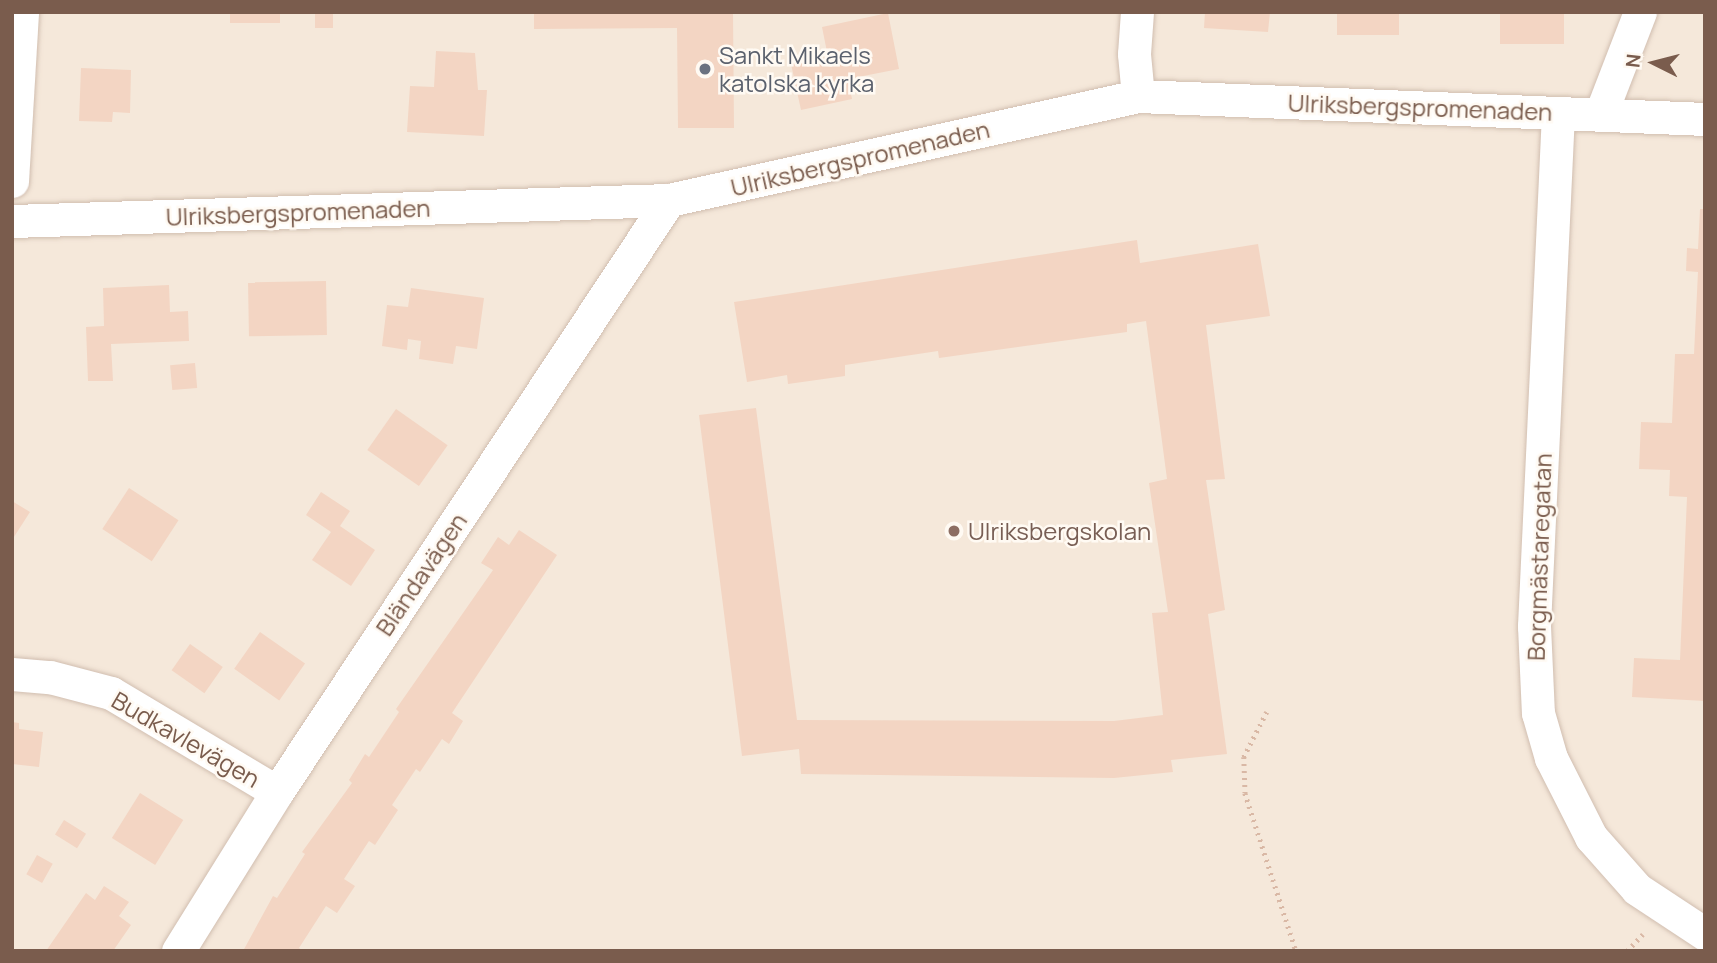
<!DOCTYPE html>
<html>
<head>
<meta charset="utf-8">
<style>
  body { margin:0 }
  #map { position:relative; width:1717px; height:963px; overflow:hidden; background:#fdf6ec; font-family:Manrope,sans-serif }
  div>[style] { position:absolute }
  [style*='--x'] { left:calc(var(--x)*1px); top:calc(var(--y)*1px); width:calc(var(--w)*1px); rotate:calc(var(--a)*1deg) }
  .residential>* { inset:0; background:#f5e8da; transform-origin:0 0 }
  .building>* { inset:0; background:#f3d5c3; transform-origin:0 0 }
  .path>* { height:4.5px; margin-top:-2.25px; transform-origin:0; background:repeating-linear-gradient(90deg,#d9b8a5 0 2px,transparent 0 7px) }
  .roads { filter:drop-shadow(0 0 2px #d1beb0) drop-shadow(0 0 2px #d1beb0) }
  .street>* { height:33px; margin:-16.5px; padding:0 16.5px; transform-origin:16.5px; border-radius:16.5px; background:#fff }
  .dots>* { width:19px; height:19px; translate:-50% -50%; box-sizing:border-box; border:4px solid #fffaf3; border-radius:50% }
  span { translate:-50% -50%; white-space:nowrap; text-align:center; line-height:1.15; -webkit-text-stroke:5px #fffaf3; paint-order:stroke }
  .worship-label { font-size:24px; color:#5b616d }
  .left { translate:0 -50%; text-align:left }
  .street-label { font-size:24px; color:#7a5c4d }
  .education-label { font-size:24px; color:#785e54 }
  .frame { position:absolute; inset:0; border:14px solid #7a5c4d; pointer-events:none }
  .north { position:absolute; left:1619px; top:28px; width:70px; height:70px; -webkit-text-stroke:5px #fffaf3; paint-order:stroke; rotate:276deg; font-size:19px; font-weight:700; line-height:28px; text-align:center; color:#7a5c4d }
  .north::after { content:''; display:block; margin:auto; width:24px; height:32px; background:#7a5c4d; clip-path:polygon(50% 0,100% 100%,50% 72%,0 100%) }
</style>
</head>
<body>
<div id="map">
  <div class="residential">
    <i style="left:12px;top:12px;width:1693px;height:939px"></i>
  </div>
  <div class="building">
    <i style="left:230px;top:12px;width:50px;height:11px"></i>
    <i style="left:315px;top:12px;width:18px;height:16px"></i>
    <i style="clip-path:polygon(534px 12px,733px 12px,734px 128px,678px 128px,677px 28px,534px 29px)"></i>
    <i style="clip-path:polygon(1205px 12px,1270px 12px,1268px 32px,1204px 28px)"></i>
    <i style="left:1337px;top:12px;width:62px;height:23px"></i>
    <i style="left:1500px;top:12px;width:64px;height:32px"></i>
    <i style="clip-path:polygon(888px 13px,899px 69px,848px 79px,852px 99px,801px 110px,791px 64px,828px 57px,822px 27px)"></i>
    <i style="clip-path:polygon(436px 51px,475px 53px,478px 90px,487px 90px,484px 136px,407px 132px,410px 86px,434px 87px)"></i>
    <i style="clip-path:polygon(81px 68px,131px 70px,130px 113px,113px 112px,112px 122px,79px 121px)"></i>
    <i style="clip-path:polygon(1700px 209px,1705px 209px,1705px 701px,1632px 697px,1634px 658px,1680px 660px,1687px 497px,1669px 496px,1670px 470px,1639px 469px,1641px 422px,1672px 423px,1675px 354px,1694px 354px,1698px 272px,1686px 271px,1687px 248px,1698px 249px)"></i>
    <i style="clip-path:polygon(1137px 240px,1140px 263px,1258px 244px,1270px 316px,1206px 325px,1225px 479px,1206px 480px,1225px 610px,1208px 614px,1227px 754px,1171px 760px,1173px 772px,1114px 778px,801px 774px,799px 749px,742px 756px,699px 415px,756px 408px,797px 720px,1114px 721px,1163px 715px,1152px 613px,1168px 612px,1149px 483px,1167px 479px,1146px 321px,1127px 324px,1127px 332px,939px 358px,938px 351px,845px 365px,845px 376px,788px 384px,787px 375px,747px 382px,734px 302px)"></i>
    <i style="left:326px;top:281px;width:54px;height:78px;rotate:89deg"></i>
    <i style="clip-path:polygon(169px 285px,170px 312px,188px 311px,189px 341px,111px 344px,113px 381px,88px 381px,86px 327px,104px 326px,103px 288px)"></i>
    <i style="clip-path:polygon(411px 288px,484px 298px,477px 349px,456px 346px,453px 364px,419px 359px,421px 341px,408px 339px,407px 350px,382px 346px,387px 305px,408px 307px)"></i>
    <i style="left:195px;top:363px;width:25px;height:25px;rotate:85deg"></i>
    <i style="left:396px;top:409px;width:63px;height:50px;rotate:35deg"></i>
    <i style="left:129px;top:488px;width:59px;height:49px;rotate:33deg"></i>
    <i style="clip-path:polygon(321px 492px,350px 511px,340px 526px,375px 550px,351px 586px,312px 560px,331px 532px,306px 515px)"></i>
    <i style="clip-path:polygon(12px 501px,30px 512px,12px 540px)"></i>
    <i style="clip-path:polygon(519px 530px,557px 555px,452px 713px,463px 721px,449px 744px,442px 739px,420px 772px,416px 769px,392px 805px,398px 810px,375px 845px,369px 841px,344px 879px,355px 886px,337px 913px,326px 906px,299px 948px,303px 951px,243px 951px,273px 896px,277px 898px,305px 854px,302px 852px,352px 783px,349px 780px,365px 754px,369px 757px,399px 712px,396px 709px,493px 570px,481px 563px,498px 537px,509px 545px)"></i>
    <i style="left:260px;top:632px;width:55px;height:45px;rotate:35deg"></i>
    <i style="left:190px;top:644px;width:40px;height:32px;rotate:35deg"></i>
    <i style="clip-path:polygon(12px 722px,19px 723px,19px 729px,43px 732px,39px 767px,12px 764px)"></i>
    <i style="left:140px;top:793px;width:51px;height:53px;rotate:32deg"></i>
    <i style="left:64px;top:820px;width:26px;height:17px;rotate:32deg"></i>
    <i style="left:37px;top:855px;width:18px;height:22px;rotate:29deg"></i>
    <i style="clip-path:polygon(104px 886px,129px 902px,119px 916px,131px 925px,113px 951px,46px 951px,86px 893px,95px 900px)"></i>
  </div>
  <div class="path">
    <i style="--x:1267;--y:712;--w:51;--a:117.1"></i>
    <i style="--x:1244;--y:757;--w:36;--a:88"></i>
    <i style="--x:1245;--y:793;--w:166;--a:72.1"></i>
    <i style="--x:1627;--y:951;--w:23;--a:-47"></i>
  </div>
  <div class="roads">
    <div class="street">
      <i style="--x:1137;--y:12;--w:42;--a:94.1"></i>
      <i style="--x:1134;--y:54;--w:42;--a:84.6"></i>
      <i style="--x:1558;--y:113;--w:514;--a:92.68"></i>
      <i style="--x:1534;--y:626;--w:87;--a:87.4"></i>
      <i style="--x:1538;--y:713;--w:47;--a:73.9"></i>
      <i style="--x:1551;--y:758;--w:89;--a:63.1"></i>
      <i style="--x:1591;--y:837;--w:69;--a:48.5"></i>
      <i style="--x:1637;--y:889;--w:82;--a:33.5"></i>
      <i style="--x:1601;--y:113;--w:108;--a:-68.9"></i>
      <i style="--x:12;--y:181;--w:169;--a:-86.6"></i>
      <i style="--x:12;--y:221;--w:657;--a:-1.83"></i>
      <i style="--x:669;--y:200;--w:480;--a:-12.5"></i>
      <i style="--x:1138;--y:96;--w:567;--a:2.32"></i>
      <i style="--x:12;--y:674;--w:38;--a:5"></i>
      <i style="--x:50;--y:677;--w:63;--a:14.7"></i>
      <i style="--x:111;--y:693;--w:193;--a:30.8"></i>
      <i style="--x:178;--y:951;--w:187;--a:-58.1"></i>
      <i style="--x:277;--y:792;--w:710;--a:-56.49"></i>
    </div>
  </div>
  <div class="dots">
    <i style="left:705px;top:69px;background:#6b7280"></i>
    <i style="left:954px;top:531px;background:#8d6e63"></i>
  </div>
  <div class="worship-label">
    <span class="left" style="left:719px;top:69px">Sankt Mikaels<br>katolska kyrka</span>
  </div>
  <div class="street-label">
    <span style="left:1420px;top:107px;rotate:2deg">Ulriksbergspromenaden</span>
    <span style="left:860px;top:158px;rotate:-13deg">Ulriksbergspromenaden</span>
    <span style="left:298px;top:212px;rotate:-2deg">Ulriksbergspromenaden</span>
    <span style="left:1539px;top:557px;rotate:-88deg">Borgmästaregatan</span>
    <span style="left:421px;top:574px;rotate:-56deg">Bländavägen</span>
    <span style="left:186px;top:739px;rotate:30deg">Budkavlevägen</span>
  </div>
  <div class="education-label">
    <span class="left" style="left:968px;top:531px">Ulriksbergskolan</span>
  </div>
  <div class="frame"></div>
  <div class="north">N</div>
</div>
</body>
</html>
